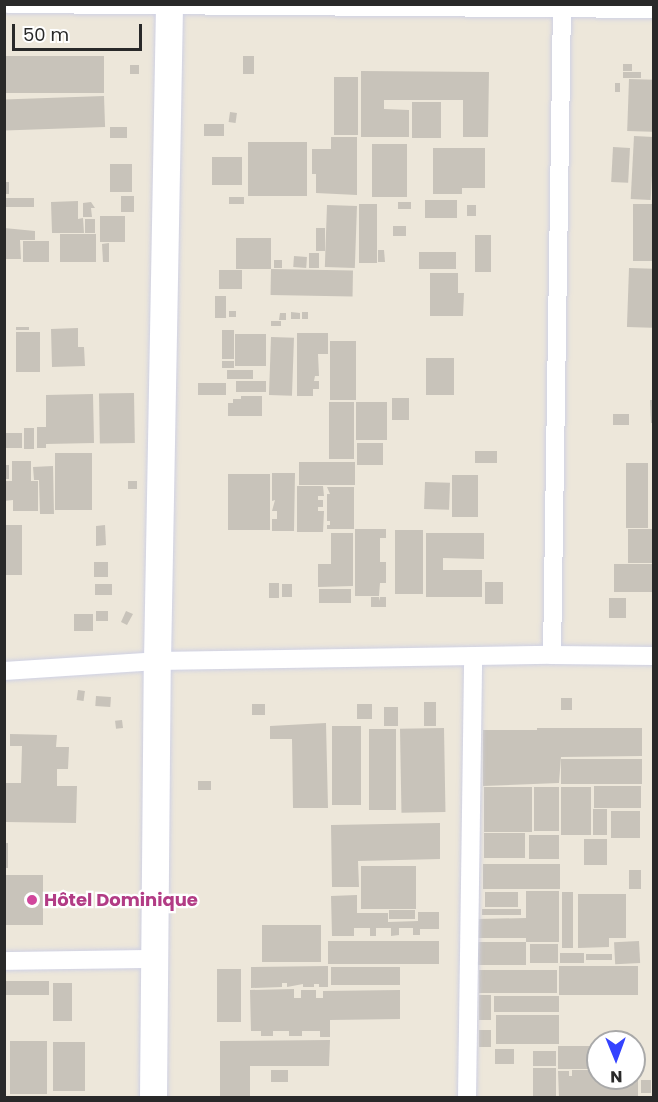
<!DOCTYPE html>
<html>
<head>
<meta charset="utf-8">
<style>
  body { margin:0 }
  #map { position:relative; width:658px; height:1102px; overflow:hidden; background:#ede7da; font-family:Poppins,sans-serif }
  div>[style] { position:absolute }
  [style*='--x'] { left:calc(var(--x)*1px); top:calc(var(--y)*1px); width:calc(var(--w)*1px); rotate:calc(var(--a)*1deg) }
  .building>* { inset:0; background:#c8c3ba; transform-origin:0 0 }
  .roads { filter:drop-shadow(0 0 2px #cfd1e4) drop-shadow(0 0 2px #cfd1e4) }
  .street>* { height:18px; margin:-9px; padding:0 9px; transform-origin:9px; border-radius:9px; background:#fff }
  .secondary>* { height:27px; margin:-13.5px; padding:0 13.5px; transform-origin:13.5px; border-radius:13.5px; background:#fff }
  .dots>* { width:16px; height:16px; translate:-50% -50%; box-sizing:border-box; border:3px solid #fff; border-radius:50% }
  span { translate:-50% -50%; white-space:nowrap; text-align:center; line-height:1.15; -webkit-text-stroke:4.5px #fff; paint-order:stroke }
  .hotel-label { font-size:18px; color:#b23c85; font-weight:700 }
  .left { translate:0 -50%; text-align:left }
  .frame { position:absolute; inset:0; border:6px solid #292929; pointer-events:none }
  .north { position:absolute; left:586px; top:1030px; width:60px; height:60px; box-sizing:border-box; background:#fff; border:2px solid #a9a9a9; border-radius:50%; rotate:179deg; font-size:16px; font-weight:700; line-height:24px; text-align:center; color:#292929 }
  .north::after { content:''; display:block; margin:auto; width:21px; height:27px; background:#3443ff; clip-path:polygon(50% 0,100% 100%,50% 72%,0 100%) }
  .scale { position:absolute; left:12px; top:24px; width:130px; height:27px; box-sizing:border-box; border:3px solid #292929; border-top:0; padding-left:8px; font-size:18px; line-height:21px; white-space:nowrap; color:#292929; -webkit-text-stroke:4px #fff; paint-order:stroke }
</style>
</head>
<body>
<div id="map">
  <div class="building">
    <i style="left:104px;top:56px;width:37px;height:100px;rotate:90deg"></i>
    <i style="left:243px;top:56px;width:11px;height:18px"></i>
    <i style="left:623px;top:64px;width:9px;height:7px"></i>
    <i style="left:130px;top:65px;width:9px;height:9px"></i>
    <i style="clip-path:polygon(361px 71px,489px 72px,488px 137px,463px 137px,463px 100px,384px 100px,384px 109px,409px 110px,409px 137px,361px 137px)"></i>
    <i style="left:623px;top:72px;width:18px;height:6px"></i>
    <i style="left:334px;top:77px;width:24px;height:58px"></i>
    <i style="left:629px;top:79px;width:25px;height:52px;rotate:2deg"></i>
    <i style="left:615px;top:83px;width:5px;height:9px"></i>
    <i style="left:104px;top:96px;width:31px;height:100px;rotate:88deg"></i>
    <i style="left:412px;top:102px;width:29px;height:36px"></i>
    <i style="left:230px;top:112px;width:7px;height:10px;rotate:8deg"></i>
    <i style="left:204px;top:124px;width:20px;height:12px"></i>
    <i style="left:110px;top:127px;width:17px;height:11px"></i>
    <i style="left:634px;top:136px;width:20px;height:63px;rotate:3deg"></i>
    <i style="clip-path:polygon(331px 137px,357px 137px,357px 195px,316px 193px,316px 174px,312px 174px,312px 149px,331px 149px)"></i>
    <i style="left:248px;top:142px;width:59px;height:54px"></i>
    <i style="left:372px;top:144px;width:35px;height:53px"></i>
    <i style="left:613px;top:147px;width:17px;height:35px;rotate:3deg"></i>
    <i style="clip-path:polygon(433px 148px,485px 148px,485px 188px,462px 188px,462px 194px,433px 194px)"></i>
    <i style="left:212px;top:157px;width:30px;height:28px"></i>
    <i style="left:110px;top:164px;width:22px;height:28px"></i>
    <i style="left:4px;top:182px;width:5px;height:12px"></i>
    <i style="left:121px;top:196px;width:13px;height:16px"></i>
    <i style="left:229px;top:197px;width:15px;height:7px"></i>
    <i style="left:34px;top:198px;width:9px;height:30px;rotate:90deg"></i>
    <i style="left:425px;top:200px;width:32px;height:18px"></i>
    <i style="clip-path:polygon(78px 201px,78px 219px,83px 218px,84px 233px,52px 233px,51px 202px)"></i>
    <i style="clip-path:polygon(91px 202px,95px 208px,91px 208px,92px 217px,83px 217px,83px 203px)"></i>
    <i style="left:398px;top:202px;width:13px;height:7px"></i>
    <i style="left:359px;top:204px;width:18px;height:59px"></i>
    <i style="left:633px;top:204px;width:21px;height:57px"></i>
    <i style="left:327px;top:205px;width:30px;height:62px;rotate:2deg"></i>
    <i style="left:467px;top:205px;width:9px;height:11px"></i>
    <i style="left:100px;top:216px;width:25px;height:26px"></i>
    <i style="left:85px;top:219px;width:10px;height:14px"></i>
    <i style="left:393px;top:226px;width:13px;height:10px"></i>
    <i style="clip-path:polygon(4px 228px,35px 231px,35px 240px,20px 240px,21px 259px,4px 259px)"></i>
    <i style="left:316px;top:228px;width:9px;height:23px"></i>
    <i style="left:96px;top:234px;width:28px;height:36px;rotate:90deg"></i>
    <i style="left:475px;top:235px;width:16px;height:37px"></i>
    <i style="left:236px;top:238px;width:35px;height:31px"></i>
    <i style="left:49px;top:241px;width:21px;height:26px;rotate:90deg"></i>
    <i style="clip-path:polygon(109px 243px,109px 262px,103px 262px,102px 244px)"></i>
    <i style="clip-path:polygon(378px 250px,384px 250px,385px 262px,378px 262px)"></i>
    <i style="left:419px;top:252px;width:37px;height:17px"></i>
    <i style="left:309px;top:253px;width:10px;height:15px"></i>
    <i style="left:294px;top:256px;width:13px;height:11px;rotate:4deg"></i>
    <i style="left:274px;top:260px;width:8px;height:8px"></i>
    <i style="left:629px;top:268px;width:25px;height:59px;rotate:2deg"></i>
    <i style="left:271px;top:269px;width:82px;height:26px;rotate:1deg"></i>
    <i style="left:219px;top:270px;width:23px;height:19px"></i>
    <i style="clip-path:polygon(430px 273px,458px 273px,458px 293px,464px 293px,463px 316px,430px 316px)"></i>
    <i style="left:215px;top:296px;width:11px;height:22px"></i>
    <i style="left:229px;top:311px;width:7px;height:6px"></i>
    <i style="clip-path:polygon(291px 312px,300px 313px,300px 319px,291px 319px)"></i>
    <i style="left:302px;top:312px;width:6px;height:7px"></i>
    <i style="clip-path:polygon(280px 313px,286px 313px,286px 320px,279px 320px)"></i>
    <i style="left:271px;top:321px;width:10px;height:5px"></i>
    <i style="left:16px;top:327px;width:13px;height:3px"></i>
    <i style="clip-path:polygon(78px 328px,78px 347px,84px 347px,85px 366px,52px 367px,51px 329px)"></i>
    <i style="left:222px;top:330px;width:12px;height:29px"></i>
    <i style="left:40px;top:332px;width:40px;height:24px;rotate:90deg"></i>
    <i style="clip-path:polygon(297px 333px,328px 333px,328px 354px,318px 354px,319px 376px,315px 376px,314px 381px,319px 381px,319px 389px,313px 389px,313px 396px,297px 396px)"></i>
    <i style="left:235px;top:334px;width:31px;height:32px"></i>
    <i style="left:271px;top:337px;width:23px;height:58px;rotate:2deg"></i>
    <i style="left:330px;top:341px;width:26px;height:59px"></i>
    <i style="left:426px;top:358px;width:28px;height:37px"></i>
    <i style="left:222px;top:361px;width:12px;height:7px"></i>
    <i style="left:227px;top:370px;width:26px;height:9px"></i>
    <i style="left:236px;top:381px;width:30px;height:11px"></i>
    <i style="left:198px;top:383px;width:28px;height:12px"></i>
    <i style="left:134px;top:393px;width:50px;height:35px;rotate:89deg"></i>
    <i style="clip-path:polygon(93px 394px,94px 443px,46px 444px,46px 448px,37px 448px,37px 427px,46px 427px,46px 395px)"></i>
    <i style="clip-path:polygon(241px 396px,262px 396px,262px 416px,228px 416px,228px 403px,233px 403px,233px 399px,241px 399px)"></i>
    <i style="left:392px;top:398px;width:17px;height:22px"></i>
    <i style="clip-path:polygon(650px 400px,654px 400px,654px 423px,651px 423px)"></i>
    <i style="left:329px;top:402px;width:25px;height:57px"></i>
    <i style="left:356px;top:402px;width:31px;height:38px"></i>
    <i style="left:629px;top:414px;width:11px;height:16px;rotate:90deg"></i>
    <i style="left:24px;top:428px;width:10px;height:21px"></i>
    <i style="left:4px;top:433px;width:18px;height:15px"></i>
    <i style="left:357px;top:443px;width:26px;height:22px"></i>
    <i style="left:475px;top:451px;width:22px;height:12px"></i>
    <i style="left:55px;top:453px;width:37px;height:57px"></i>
    <i style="clip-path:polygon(12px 461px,31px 461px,31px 481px,38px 481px,38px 511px,13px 511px,13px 500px,4px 501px,4px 481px,12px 481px)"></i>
    <i style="left:299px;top:462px;width:56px;height:23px"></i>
    <i style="left:626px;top:463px;width:22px;height:65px"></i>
    <i style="left:4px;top:465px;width:5px;height:14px"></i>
    <i style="clip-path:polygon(53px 466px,54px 514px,40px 514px,39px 480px,34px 480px,33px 467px)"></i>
    <i style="clip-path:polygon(272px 473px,295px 473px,294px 531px,272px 531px,272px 519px,277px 519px,277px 511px,272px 511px,275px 500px,272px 501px)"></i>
    <i style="left:228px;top:474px;width:42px;height:56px"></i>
    <i style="left:452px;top:475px;width:26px;height:42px"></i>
    <i style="left:137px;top:481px;width:8px;height:9px;rotate:90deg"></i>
    <i style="left:425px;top:482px;width:25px;height:27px;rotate:2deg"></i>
    <i style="clip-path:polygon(297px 486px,323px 486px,324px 496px,318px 496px,318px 500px,323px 500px,323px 507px,318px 507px,318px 511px,324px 511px,323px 532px,297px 532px)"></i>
    <i style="clip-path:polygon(327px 487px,354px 487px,354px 529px,327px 529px,327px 525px,330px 525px,330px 521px,327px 521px,327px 494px,330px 494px)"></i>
    <i style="left:4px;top:525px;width:18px;height:50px"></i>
    <i style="clip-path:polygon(105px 525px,106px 545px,96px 546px,96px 526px)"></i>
    <i style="clip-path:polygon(355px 529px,386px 529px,386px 538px,380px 538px,380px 562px,386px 562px,386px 583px,380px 583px,379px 596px,355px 596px)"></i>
    <i style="left:654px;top:529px;width:34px;height:26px;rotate:90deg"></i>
    <i style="left:395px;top:530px;width:28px;height:64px"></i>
    <i style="clip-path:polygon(331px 533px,353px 533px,353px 586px,318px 587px,318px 564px,331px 564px)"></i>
    <i style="clip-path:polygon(426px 533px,484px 533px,484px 559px,443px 558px,443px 570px,482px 570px,482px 597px,426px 597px)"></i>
    <i style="left:108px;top:562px;width:15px;height:14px;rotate:90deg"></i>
    <i style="left:654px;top:564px;width:28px;height:40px;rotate:90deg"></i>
    <i style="left:485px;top:582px;width:18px;height:22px"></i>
    <i style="left:269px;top:583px;width:10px;height:15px"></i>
    <i style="left:112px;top:584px;width:11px;height:17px;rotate:90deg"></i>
    <i style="left:292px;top:584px;width:13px;height:10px;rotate:90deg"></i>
    <i style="left:319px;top:589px;width:32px;height:14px"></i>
    <i style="clip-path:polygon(371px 597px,379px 597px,380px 601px,380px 597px,386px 597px,386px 607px,371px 607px)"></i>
    <i style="left:626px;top:598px;width:20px;height:17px;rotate:90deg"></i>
    <i style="left:96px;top:611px;width:12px;height:10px"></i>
    <i style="clip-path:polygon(126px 611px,133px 614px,127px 625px,121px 622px)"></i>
    <i style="left:74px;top:614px;width:19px;height:17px"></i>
    <i style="left:78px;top:690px;width:7px;height:10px;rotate:8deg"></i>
    <i style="left:96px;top:696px;width:15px;height:10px;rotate:4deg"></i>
    <i style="left:561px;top:698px;width:11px;height:12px"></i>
    <i style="left:424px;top:702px;width:12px;height:24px"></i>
    <i style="left:252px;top:704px;width:13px;height:11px"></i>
    <i style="left:357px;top:704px;width:15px;height:15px"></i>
    <i style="left:384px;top:707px;width:14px;height:19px"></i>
    <i style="left:122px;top:720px;width:8px;height:7px;rotate:83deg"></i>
    <i style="clip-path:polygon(326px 723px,328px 808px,293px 808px,292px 739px,270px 739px,270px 726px)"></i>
    <i style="left:332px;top:726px;width:29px;height:79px"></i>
    <i style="left:444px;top:728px;width:84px;height:44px;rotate:89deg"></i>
    <i style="clip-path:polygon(537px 728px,642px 728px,642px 756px,561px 757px,559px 783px,483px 786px,483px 730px,537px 730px)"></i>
    <i style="left:369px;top:729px;width:27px;height:81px"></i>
    <i style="clip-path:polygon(10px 734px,57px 735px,56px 747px,69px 747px,68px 769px,57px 769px,57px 786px,77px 786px,76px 823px,5px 822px,6px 783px,21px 783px,22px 746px,10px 746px)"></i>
    <i style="left:561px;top:759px;width:81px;height:25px"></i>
    <i style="left:198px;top:781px;width:13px;height:9px"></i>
    <i style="left:594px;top:786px;width:47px;height:22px"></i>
    <i style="left:484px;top:787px;width:48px;height:45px"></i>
    <i style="left:534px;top:787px;width:25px;height:44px"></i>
    <i style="left:561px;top:787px;width:30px;height:48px"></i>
    <i style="left:593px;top:809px;width:14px;height:26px"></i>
    <i style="left:611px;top:811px;width:29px;height:27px"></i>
    <i style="clip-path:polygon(440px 823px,440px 859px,358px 861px,359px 887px,332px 887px,331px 825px)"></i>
    <i style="left:484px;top:833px;width:41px;height:25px"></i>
    <i style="left:529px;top:835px;width:30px;height:24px"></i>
    <i style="left:607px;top:839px;width:26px;height:23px;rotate:90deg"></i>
    <i style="left:4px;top:843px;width:4px;height:25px"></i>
    <i style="left:483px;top:864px;width:77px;height:25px"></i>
    <i style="left:361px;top:866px;width:55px;height:43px"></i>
    <i style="left:641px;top:870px;width:19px;height:12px;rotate:90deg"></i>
    <i style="left:4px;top:875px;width:39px;height:50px"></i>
    <i style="clip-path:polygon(526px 891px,559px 891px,559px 942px,526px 942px,526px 938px,478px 938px,478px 919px,526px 918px)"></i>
    <i style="left:485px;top:892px;width:33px;height:15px"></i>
    <i style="left:562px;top:892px;width:11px;height:56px"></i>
    <i style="clip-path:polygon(578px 894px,626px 894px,626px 938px,609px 938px,609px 947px,578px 948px)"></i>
    <i style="clip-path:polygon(357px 895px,357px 913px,388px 913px,388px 922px,418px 921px,418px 912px,439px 912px,439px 929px,420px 929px,420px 935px,413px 935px,413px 928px,399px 928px,399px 935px,391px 936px,391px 928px,376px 928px,376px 936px,370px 936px,370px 928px,354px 928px,354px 936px,332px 936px,331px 896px)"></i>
    <i style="left:482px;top:909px;width:39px;height:6px"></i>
    <i style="left:389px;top:910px;width:26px;height:9px"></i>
    <i style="left:321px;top:925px;width:37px;height:59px;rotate:90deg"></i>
    <i style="left:439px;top:941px;width:23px;height:111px;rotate:90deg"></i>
    <i style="left:639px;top:941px;width:22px;height:25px;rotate:87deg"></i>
    <i style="left:477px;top:942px;width:49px;height:23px"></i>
    <i style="left:530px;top:944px;width:28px;height:19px"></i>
    <i style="left:560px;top:953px;width:24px;height:10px"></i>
    <i style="left:586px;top:954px;width:26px;height:6px"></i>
    <i style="clip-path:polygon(328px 966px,328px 987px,319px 987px,319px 984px,314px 984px,314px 987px,303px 987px,303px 984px,287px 987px,287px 983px,282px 983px,282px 987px,251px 988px,251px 967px)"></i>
    <i style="left:638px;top:966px;width:29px;height:79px;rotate:90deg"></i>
    <i style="left:400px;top:967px;width:18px;height:69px;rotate:90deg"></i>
    <i style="left:217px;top:969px;width:24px;height:53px"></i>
    <i style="left:479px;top:970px;width:78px;height:23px"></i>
    <i style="left:49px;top:981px;width:14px;height:45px;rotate:90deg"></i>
    <i style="left:53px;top:983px;width:19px;height:38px"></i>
    <i style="clip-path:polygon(294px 989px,294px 998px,301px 998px,301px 990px,316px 990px,316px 998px,323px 998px,323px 991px,400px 990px,400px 1019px,330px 1020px,330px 1037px,320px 1037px,320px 1031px,302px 1031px,302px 1036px,289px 1036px,289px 1031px,273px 1031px,273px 1036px,261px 1036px,261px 1031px,251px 1031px,250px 990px)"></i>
    <i style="left:479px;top:995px;width:12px;height:25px"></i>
    <i style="left:494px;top:996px;width:65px;height:16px"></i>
    <i style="left:496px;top:1015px;width:63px;height:29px"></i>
    <i style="left:479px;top:1030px;width:12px;height:17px"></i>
    <i style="clip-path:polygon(330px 1040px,329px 1066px,250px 1066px,250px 1098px,220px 1098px,220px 1041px)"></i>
    <i style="left:10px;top:1041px;width:37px;height:53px"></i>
    <i style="left:53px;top:1042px;width:32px;height:49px"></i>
    <i style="left:558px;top:1046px;width:40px;height:23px"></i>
    <i style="left:634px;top:1046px;width:4px;height:24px"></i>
    <i style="left:495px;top:1049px;width:19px;height:15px"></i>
    <i style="left:533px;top:1051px;width:23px;height:15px"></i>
    <i style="left:533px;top:1068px;width:23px;height:29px"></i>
    <i style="left:271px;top:1070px;width:17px;height:12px"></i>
    <i style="clip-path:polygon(572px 1070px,591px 1070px,591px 1077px,598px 1078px,634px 1078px,634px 1073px,638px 1073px,638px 1098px,559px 1098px,558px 1071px,569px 1071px,569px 1076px,572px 1076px)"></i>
    <i style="left:641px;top:1080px;width:10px;height:13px"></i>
  </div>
  <div class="roads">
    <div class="street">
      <i style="--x:8;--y:4;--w:646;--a:0.44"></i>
      <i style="--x:552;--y:655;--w:651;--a:-89.12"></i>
      <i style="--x:4;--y:671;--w:153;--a:-3.7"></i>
      <i style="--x:157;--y:661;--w:395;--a:-0.9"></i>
      <i style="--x:552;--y:655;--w:102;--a:0.6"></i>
      <i style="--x:4;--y:961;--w:150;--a:-0.8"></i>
      <i style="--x:467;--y:1098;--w:442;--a:-89.2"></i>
    </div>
    <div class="secondary">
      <i style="--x:153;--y:1098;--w:437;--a:-89.5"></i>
      <i style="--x:157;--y:661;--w:657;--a:-88.95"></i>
    </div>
  </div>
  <div class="dots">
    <i style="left:32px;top:900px;background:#d1479c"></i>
  </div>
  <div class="hotel-label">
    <span class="left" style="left:44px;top:900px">Hôtel Dominique</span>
  </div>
  <div class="frame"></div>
  <div class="north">N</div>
  <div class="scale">50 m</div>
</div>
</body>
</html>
